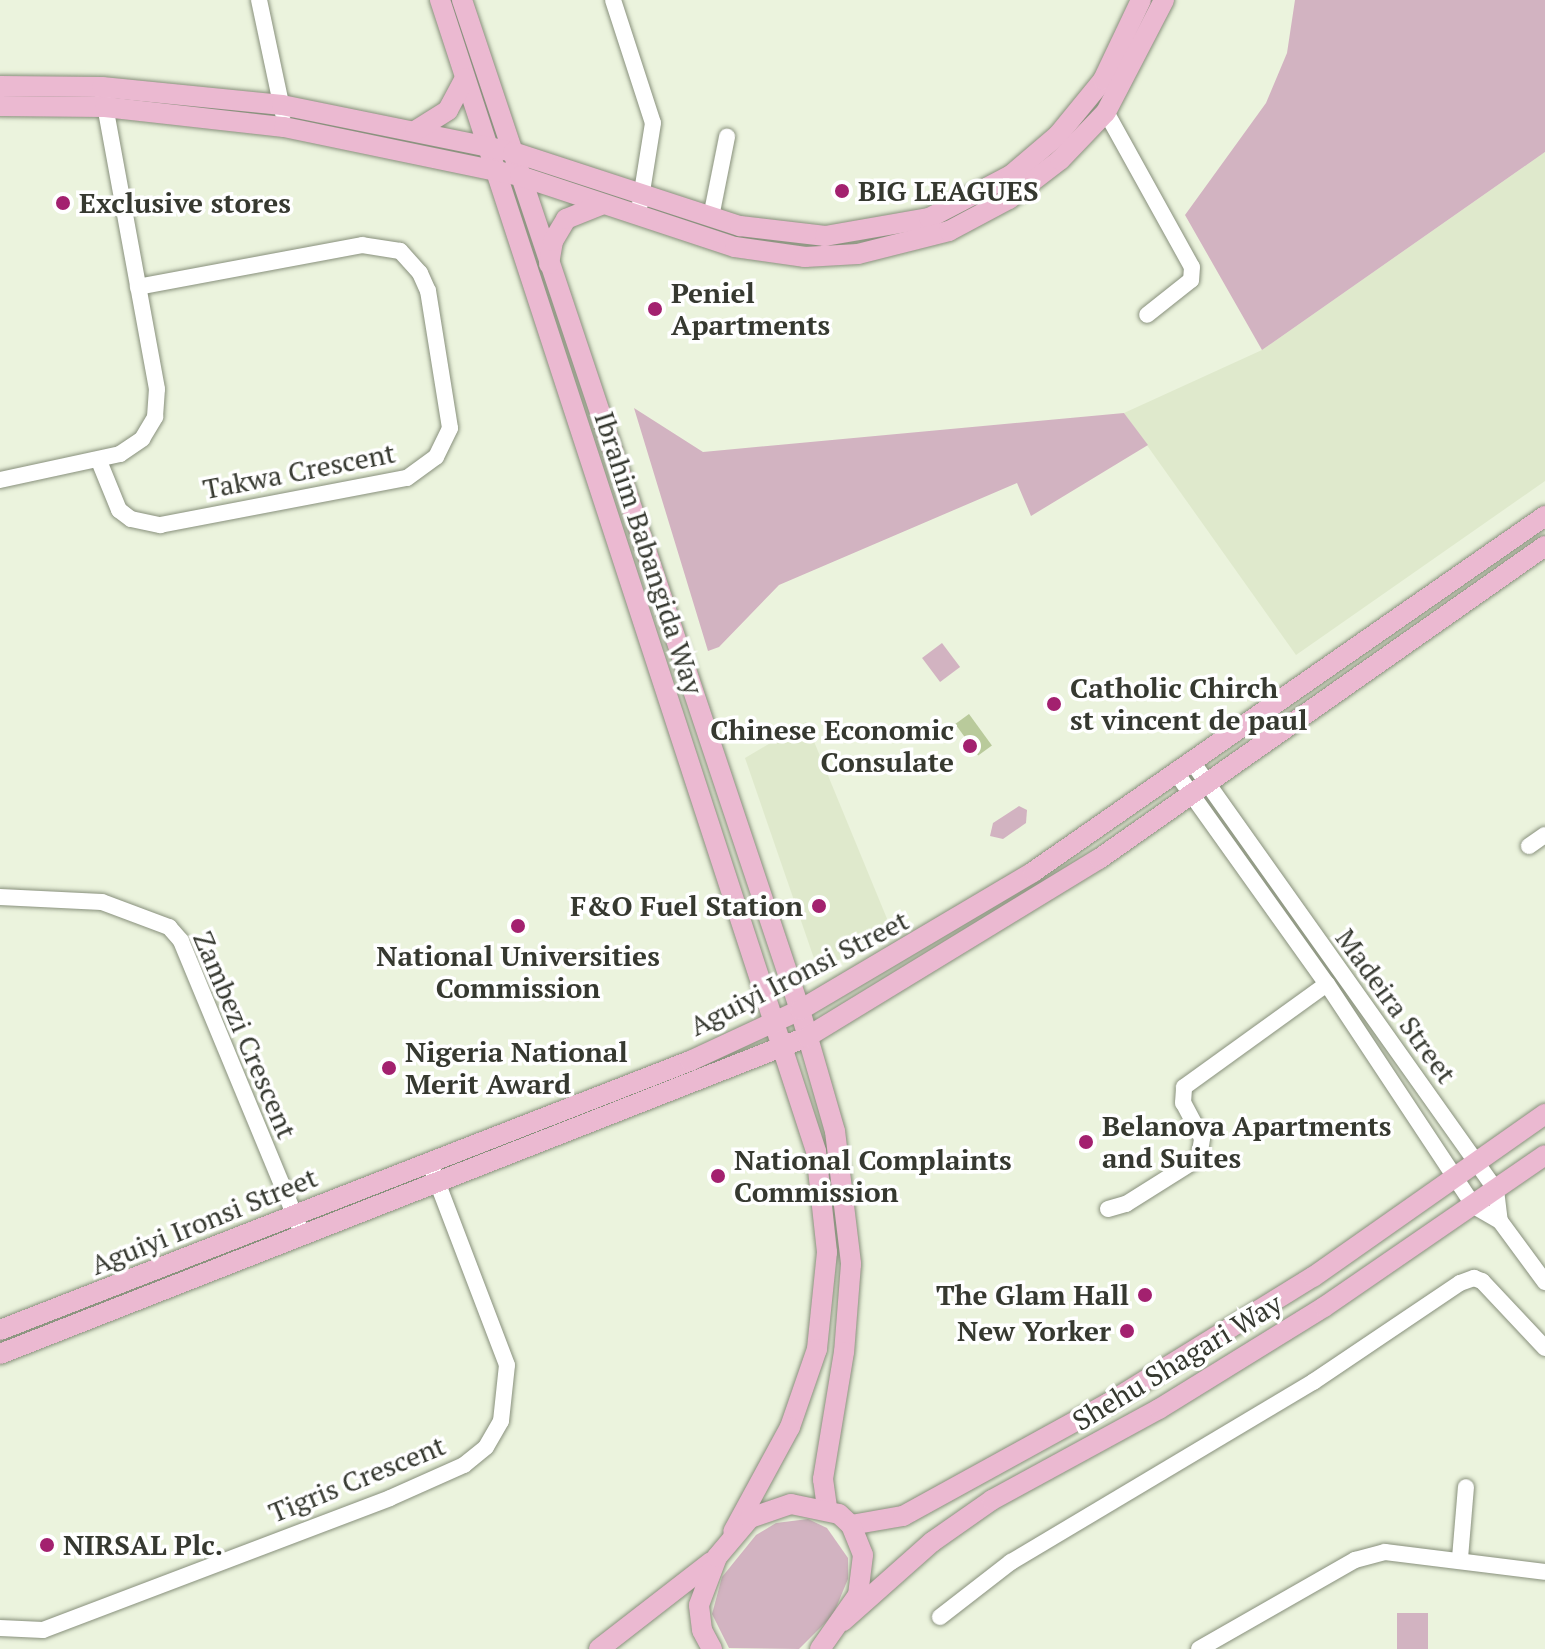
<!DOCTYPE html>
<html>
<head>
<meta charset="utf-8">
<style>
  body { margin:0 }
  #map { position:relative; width:1545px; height:1649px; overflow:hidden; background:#ebf3dd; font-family:"PT Serif",serif }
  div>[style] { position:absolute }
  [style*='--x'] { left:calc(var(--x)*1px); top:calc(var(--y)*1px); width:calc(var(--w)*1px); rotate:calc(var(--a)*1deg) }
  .built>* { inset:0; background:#dfe9cc }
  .green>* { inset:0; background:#d2b3c1; transform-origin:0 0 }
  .water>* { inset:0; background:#b9ca9b; transform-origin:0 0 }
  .roads { filter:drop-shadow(0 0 2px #88907c) drop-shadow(0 0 2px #88907c) }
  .minor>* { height:16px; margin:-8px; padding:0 8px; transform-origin:8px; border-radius:8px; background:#fff }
  .major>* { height:20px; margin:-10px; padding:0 10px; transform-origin:10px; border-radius:10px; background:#ebb9d1 }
  .dots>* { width:22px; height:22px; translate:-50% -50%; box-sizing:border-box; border:4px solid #fff; border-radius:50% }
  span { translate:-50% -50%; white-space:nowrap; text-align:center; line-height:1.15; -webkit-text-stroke:7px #fff; paint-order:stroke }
  .poi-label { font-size:28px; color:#363930; font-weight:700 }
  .left { translate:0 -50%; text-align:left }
  .right { translate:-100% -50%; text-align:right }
  .street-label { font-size:28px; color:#363930 }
</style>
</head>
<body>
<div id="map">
  <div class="built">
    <i style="clip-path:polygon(1545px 152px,1545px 481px,1296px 655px,1124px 413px,1262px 350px)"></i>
    <i style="clip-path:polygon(806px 722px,890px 926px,819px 973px,745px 758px)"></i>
  </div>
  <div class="green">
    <i style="clip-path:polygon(1295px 0,1545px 0,1545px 152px,1262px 350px,1185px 215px,1266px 103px,1287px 53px)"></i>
    <i style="clip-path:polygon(634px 408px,703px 452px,1124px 413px,1148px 445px,1031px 516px,1017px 483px,779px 585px,719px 647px,708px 651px)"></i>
    <i style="left:942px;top:643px;width:30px;height:25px;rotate:53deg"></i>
    <i style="clip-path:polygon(1019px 806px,1027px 810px,1026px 823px,1003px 839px,990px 836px,993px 823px)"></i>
    <i style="clip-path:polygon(808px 1519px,827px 1528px,848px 1558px,848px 1579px,833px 1615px,799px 1649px,729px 1648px,712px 1614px,722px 1577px,756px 1535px,776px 1523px)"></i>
    <i style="left:1397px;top:1613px;width:31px;height:36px"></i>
  </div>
  <div class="water">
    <i style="left:969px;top:714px;width:39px;height:17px;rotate:54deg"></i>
  </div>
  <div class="roads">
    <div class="minor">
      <i style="--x:259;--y:0;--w:116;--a:78"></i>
      <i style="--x:613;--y:0;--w:129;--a:72"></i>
      <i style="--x:653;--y:123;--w:82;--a:99.1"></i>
      <i style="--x:1106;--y:112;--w:177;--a:61"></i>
      <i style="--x:1192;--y:267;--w:13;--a:94"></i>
      <i style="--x:1191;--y:280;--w:56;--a:141.5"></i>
      <i style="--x:711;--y:217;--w:82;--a:-78.7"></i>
      <i style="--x:99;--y:461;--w:53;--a:67.8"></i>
      <i style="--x:119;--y:510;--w:15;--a:37"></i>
      <i style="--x:131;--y:519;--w:30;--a:12"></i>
      <i style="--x:160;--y:525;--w:251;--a:-10.8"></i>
      <i style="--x:407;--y:478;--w:36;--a:-36"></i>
      <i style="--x:436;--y:457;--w:32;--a:-64"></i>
      <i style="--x:450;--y:428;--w:139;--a:-99.1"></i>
      <i style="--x:428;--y:291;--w:20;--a:-114"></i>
      <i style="--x:420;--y:273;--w:30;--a:-132"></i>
      <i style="--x:400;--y:251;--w:38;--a:-171"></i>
      <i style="--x:362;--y:245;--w:228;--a:169.4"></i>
      <i style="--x:0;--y:480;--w:123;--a:-12.2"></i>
      <i style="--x:120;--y:454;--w:27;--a:-34"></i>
      <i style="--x:142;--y:439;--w:26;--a:-59"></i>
      <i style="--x:155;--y:417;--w:28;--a:-86"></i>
      <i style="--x:157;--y:389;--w:298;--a:-100.4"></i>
      <i style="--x:1193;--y:763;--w:524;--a:54.64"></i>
      <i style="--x:1496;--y:1190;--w:31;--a:83"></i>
      <i style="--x:1500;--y:1221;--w:76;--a:53.6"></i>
      <i style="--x:1177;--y:774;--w:258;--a:54.5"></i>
      <i style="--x:1327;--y:984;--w:266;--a:56.5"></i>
      <i style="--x:1474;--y:1206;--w:30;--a:30"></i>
      <i style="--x:1529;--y:846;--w:19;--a:-35"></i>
      <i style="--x:0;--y:897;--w:102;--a:2.8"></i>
      <i style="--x:102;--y:902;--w:72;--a:20.5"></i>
      <i style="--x:169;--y:927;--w:18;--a:49"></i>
      <i style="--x:181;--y:941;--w:308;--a:67.5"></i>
      <i style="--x:1108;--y:1209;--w:19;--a:-16"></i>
      <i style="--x:1126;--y:1204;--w:86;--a:-32.2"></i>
      <i style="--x:1199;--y:1158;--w:20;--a:-81"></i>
      <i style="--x:1202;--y:1138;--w:40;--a:-118"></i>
      <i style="--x:1183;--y:1103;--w:16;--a:-86"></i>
      <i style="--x:1184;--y:1087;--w:176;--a:-35.8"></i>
      <i style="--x:1460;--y:1558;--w:71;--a:-85.2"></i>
      <i style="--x:940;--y:1617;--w:90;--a:-37.8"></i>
      <i style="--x:1011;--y:1562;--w:352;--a:-30.8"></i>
      <i style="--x:1313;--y:1382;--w:177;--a:-34"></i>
      <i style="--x:1460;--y:1283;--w:15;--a:-20"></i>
      <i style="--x:1474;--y:1278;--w:9;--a:21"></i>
      <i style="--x:1482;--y:1281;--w:92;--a:46.8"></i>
      <i style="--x:0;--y:1628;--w:43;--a:2.7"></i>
      <i style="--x:43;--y:1630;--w:371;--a:-20.8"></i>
      <i style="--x:390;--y:1498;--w:81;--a:-24"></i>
      <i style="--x:464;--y:1465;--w:28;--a:-39"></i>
      <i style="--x:486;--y:1447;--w:30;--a:-60"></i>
      <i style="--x:501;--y:1421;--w:56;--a:-83.9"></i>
      <i style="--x:507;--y:1365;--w:208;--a:-110.9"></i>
      <i style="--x:1199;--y:1649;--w:180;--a:-29.7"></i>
      <i style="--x:1355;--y:1560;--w:31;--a:-15"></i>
      <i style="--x:1385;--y:1552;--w:161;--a:7.1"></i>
    </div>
    <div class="major">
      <i style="--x:440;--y:0;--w:1211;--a:71.91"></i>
      <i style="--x:816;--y:1151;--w:102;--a:83.8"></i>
      <i style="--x:827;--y:1252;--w:98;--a:95.9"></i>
      <i style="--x:817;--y:1349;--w:83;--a:109.1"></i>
      <i style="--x:790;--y:1427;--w:119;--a:118.5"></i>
      <i style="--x:462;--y:0;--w:1065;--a:71.5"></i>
      <i style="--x:800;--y:1010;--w:126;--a:73.9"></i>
      <i style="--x:835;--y:1131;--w:134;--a:83.1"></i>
      <i style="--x:851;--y:1264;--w:88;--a:94.5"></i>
      <i style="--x:844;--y:1352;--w:129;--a:99.4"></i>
      <i style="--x:823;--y:1479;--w:29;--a:82"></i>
      <i style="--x:0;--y:86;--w:102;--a:0.6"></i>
      <i style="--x:102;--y:87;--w:181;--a:5.7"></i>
      <i style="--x:282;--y:105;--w:236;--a:11.5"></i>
      <i style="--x:513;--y:152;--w:239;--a:18.1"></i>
      <i style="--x:740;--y:226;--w:86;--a:6.7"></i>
      <i style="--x:825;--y:236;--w:106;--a:-9.8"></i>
      <i style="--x:929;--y:218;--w:93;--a:-27.7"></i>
      <i style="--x:1011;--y:175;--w:62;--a:-40.4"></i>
      <i style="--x:1058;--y:135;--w:71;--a:-50.7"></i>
      <i style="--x:1103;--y:80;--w:89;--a:-64.6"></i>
      <i style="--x:0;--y:106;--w:105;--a:0.5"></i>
      <i style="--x:105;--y:107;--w:180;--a:6.4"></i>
      <i style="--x:284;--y:127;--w:241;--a:11.7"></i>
      <i style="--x:520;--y:176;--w:226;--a:18.3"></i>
      <i style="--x:735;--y:247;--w:71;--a:8.1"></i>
      <i style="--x:805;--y:257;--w:53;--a:-3.2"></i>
      <i style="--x:858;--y:254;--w:94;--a:-14.2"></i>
      <i style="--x:949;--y:231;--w:68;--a:-28.1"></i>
      <i style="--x:1009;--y:199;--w:64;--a:-37.4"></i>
      <i style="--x:1060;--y:160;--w:66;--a:-46.2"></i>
      <i style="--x:1106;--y:112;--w:126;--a:-62.6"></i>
      <i style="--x:415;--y:131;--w:39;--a:-32"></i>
      <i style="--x:448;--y:110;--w:36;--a:-62"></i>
      <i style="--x:549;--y:264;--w:23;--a:-80"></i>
      <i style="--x:553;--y:241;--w:26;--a:-59"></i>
      <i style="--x:566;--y:219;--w:37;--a:-22"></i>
      <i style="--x:0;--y:1330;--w:741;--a:-21.3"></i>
      <i style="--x:690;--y:1061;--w:121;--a:-24.9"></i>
      <i style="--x:800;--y:1010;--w:271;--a:-30.6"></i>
      <i style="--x:1033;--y:872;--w:624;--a:-34.81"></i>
      <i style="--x:0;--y:1354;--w:867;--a:-21.45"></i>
      <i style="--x:807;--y:1037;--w:342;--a:-31.4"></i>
      <i style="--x:1099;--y:859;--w:545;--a:-35.06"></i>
      <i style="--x:851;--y:1525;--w:53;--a:-9.8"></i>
      <i style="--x:903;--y:1516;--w:233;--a:-28.8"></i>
      <i style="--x:1107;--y:1404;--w:242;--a:-31.7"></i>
      <i style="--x:1313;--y:1277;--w:284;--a:-35.1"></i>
      <i style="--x:843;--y:1621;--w:119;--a:-41.6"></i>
      <i style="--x:932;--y:1542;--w:73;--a:-35"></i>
      <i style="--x:992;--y:1500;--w:190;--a:-28.6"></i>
      <i style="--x:1159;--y:1409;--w:194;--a:-31.7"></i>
      <i style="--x:1324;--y:1307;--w:268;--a:-34.5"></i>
      <i style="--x:599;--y:1649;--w:142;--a:-37.8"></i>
      <i style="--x:712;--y:1649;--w:21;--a:-118"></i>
      <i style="--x:702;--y:1630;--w:25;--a:-97"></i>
      <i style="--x:699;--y:1605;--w:51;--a:-69.4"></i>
      <i style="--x:717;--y:1557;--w:51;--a:-49.8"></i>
      <i style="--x:750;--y:1518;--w:43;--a:-18.9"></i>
      <i style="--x:791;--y:1504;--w:49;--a:11.8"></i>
      <i style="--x:839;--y:1514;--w:16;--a:43"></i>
      <i style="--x:851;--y:1525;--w:32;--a:68"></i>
      <i style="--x:863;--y:1555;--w:40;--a:97.1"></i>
      <i style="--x:858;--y:1595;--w:66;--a:125.1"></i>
    </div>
  </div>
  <div class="dots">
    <i style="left:842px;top:191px;background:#a3216f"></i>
    <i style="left:63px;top:203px;background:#a3216f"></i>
    <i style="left:655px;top:309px;background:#a3216f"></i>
    <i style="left:1054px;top:704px;background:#a3216f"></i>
    <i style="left:970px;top:746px;background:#a3216f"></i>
    <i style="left:819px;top:906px;background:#a3216f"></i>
    <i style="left:518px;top:926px;background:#a3216f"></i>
    <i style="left:389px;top:1068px;background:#a3216f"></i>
    <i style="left:1086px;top:1142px;background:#a3216f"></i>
    <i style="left:718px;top:1176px;background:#a3216f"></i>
    <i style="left:1145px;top:1295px;background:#a3216f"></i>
    <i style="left:1127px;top:1331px;background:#a3216f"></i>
    <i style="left:47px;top:1545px;background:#a3216f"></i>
  </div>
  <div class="poi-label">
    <span class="left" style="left:858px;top:191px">BIG LEAGUES</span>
    <span class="left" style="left:79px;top:203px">Exclusive stores</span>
    <span class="left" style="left:671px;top:309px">Peniel<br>Apartments</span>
    <span class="left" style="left:1070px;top:704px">Catholic Chirch<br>st vincent de paul</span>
    <span class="right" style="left:954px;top:746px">Chinese Economic<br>Consulate</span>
    <span class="right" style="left:803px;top:906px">F&amp;O Fuel Station</span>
    <span style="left:518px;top:972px">National Universities<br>Commission</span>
    <span class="left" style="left:405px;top:1068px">Nigeria National<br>Merit Award</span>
    <span class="left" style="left:1102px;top:1142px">Belanova Apartments<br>and Suites</span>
    <span class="left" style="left:734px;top:1176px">National Complaints<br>Commission</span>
    <span class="right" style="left:1129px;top:1295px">The Glam Hall</span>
    <span class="right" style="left:1111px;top:1331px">New Yorker</span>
    <span class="left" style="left:63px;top:1545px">NIRSAL Plc.</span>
  </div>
  <div class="street-label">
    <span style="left:299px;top:471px;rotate:-11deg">Takwa Crescent</span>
    <span style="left:649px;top:553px;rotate:72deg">Ibrahim Babangida Way</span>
    <span style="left:799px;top:973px;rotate:-27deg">Aguiyi Ironsi Street</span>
    <span style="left:1396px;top:1006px;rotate:54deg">Madeira Street</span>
    <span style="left:245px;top:1035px;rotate:67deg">Zambezi Crescent</span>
    <span style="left:204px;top:1221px;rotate:-22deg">Aguiyi Ironsi Street</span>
    <span style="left:1177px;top:1362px;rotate:-31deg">Shehu Shagari Way</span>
    <span style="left:357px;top:1479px;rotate:-22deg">Tigris Crescent</span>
  </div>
</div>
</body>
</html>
